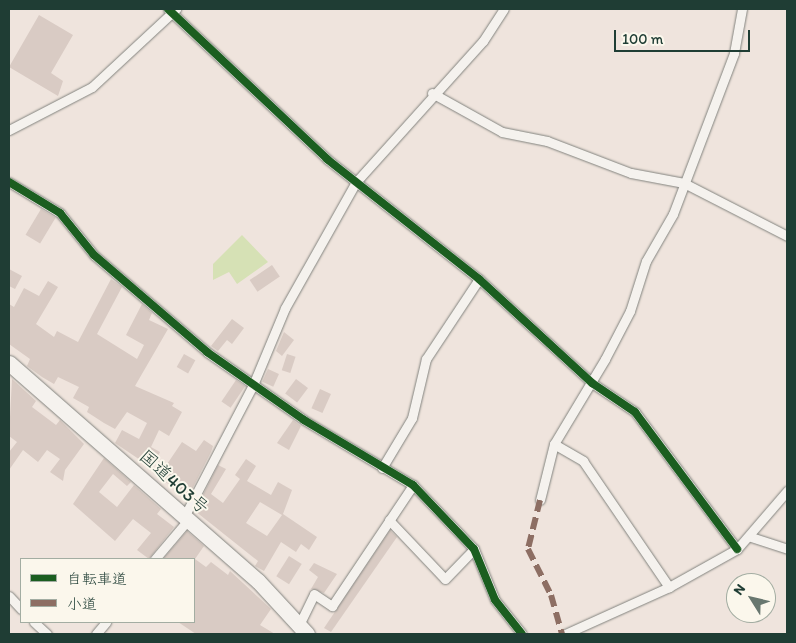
<!DOCTYPE html>
<html>
<head>
<meta charset="utf-8">
<style>
  body { margin:0 }
  #map { position:relative; width:796px; height:643px; overflow:hidden; background:#efe4dd; font-family:Itim,"Klee One",sans-serif }
  div>[style] { position:absolute }
  [style*='--x'] { left:calc(var(--x)*1px); top:calc(var(--y)*1px); width:calc(var(--w)*1px); rotate:calc(var(--a)*1deg) }
  .green>* { inset:0; background:#d6e1b5 }
  .building>* { inset:0; background:#d9cbc4; transform-origin:0 0 }
  .roads { filter:drop-shadow(0 0 1px #82837e) drop-shadow(0 0 1px #82837e) }
  .minor>* { height:9px; margin:-4.5px; padding:0 4.5px; transform-origin:4.5px; border-radius:4.5px; background:#f5f2ee }
  .trunk>* { height:15px; margin:-7.5px; padding:0 7.5px; transform-origin:7.5px; border-radius:7.5px; background:#f5f2ee }
  .quiet>* { height:6px; margin-top:-3px; transform-origin:0; background:repeating-linear-gradient(90deg,#8d6e63 0 12px,transparent 0 18px) }
  .cycleway>* { height:8px; margin:-4px; padding:0 4px; transform-origin:4px; border-radius:4px; background:#1b5e20 }
  span { translate:-50% -50%; white-space:nowrap; text-align:center; line-height:1.15; -webkit-text-stroke:4px #fbf7ec; paint-order:stroke }
  .street-label { font-size:18px; color:#1f3d34 }
  .frame { position:absolute; inset:0; border:10px solid #1f3d34; pointer-events:none }
  .legend { position:absolute; left:20px; top:558px; width:175px; height:65px; box-sizing:border-box; background:#fbf7ec; border:1px solid #a3ada2; margin:0; padding:6px 9px; list-style:none; font-size:15px; color:#1f3d34 }
  .legend li { display:flex; align-items:center; gap:10px; height:25px }
  .legend b { width:25px; border:1px solid #a3ada2 }
  .north { position:absolute; left:726px; top:573px; width:50px; height:50px; box-sizing:border-box; background:#fbf7ec; border:1px solid #a3ada2; border-radius:50%; rotate:306deg; font-size:14px; font-weight:700; line-height:20px; text-align:center; color:#1f3d34 }
  .north::after { content:''; display:block; margin:auto; width:18px; height:22px; background:#68776f; clip-path:polygon(50% 0,100% 100%,50% 72%,0 100%) }
  .scale { position:absolute; left:614px; top:30px; width:136px; height:22px; box-sizing:border-box; border:2px solid #1f3d34; border-top:0; padding-left:6px; font-size:15px; line-height:18px; white-space:nowrap; color:#1f3d34; -webkit-text-stroke:4px #fbf7ec; paint-order:stroke }
</style>
</head>
<body>
<div id="map">
  <div class="green">
    <i style="clip-path:polygon(242px 235px,268px 262px,237px 284px,229px 272px,213px 280px,213px 264px)"></i>
  </div>
  <div class="building">
    <i style="clip-path:polygon(39px 15px,73px 35px,51px 73px,63px 81px,58px 96px,9px 67px)"></i>
    <i style="left:41px;top:209px;width:17px;height:30px;rotate:31deg"></i>
    <i style="left:272px;top:265px;width:14px;height:27px;rotate:56deg"></i>
    <i style="clip-path:polygon(9px 269px,22px 276px,15px 289px,9px 286px)"></i>
    <i style="clip-path:polygon(111px 279px,122px 287px,97px 334px,137px 359px,144px 345px,126px 335px,142px 304px,152px 313px,149px 320px,168px 329px,135px 386px,174px 403px,172px 406px,182px 412px,169px 436px,159px 430px,151px 447px,160px 452px,152px 468px,115px 443px,122px 430px,139px 439px,147px 423px,127px 412px,115px 429px,104px 423px,87px 412px,89px 407px,73px 398px,79px 387px,58px 377px,54px 384px,42px 377px,27px 366px,30px 359px,9px 344px,9px 304px,14px 307px,24px 288px,39px 296px,48px 281px,58px 287px,36px 324px,54px 337px,57px 331px,78px 342px)"></i>
    <i style="clip-path:polygon(232px 319px,244px 328px,232px 344px,227px 340px,218px 351px,211px 346px)"></i>
    <i style="clip-path:polygon(284px 332px,294px 340px,282px 356px,276px 351px)"></i>
    <i style="left:184px;top:354px;width:13px;height:15px;rotate:29deg"></i>
    <i style="left:287px;top:354px;width:9px;height:17px;rotate:18deg"></i>
    <i style="left:268px;top:369px;width:12px;height:14px;rotate:24deg"></i>
    <i style="clip-path:polygon(12px 379px,36px 401px,32px 407px,56px 425px,60px 420px,84px 444px,65px 470px,63px 481px,50px 472px,60px 459px,47px 450px,38px 462px,23px 450px,9px 470px,9px 452px,17px 442px,9px 436px)"></i>
    <i style="left:296px;top:379px;width:15px;height:18px;rotate:37deg"></i>
    <i style="left:236px;top:380px;width:11px;height:26px;rotate:34deg"></i>
    <i style="left:320px;top:389px;width:12px;height:21px;rotate:24deg"></i>
    <i style="clip-path:polygon(293px 420px,301px 426px,289px 450px,277px 443px)"></i>
    <i style="clip-path:polygon(204px 440px,213px 446px,211px 452px,188px 497px,161px 479px,161px 473px,182px 442px,196px 451px)"></i>
    <i style="clip-path:polygon(104px 458px,131px 482px,127px 486px,113px 474px,99px 492px,117px 507px,134px 485px,161px 509px,157px 514px,174px 527px,149px 559px,137px 550px,151px 533px,133px 519px,115px 541px,73px 504px)"></i>
    <i style="clip-path:polygon(evenodd,246px 459px,256px 466px,247px 481px,271px 495px,278px 482px,292px 490px,283px 514px,317px 537px,309px 550px,301px 544px,296px 552px,281px 542px,264px 571px,255px 566px,258px 561px,195px 511px,218px 465px,226px 469px,211px 494px,223px 503px,240px 479px,235px 475px,246px 459px,260px 502px,282px 515px,267px 536px,246px 523px,260px 502px)"></i>
    <i style="clip-path:polygon(390px 530px,397px 537px,331px 632px,324px 628px)"></i>
    <i style="clip-path:polygon(187px 531px,204px 546px,195px 559px,206px 567px,211px 562px,228px 575px,230px 571px,271px 609px,260px 625px,275px 634px,196px 634px,178px 622px,194px 622px,194px 559px,163px 559px)"></i>
    <i style="left:289px;top:556px;width:15px;height:24px;rotate:32deg"></i>
    <i style="clip-path:polygon(314px 563px,337px 574px,324px 593px,311px 589px,318px 577px,309px 570px)"></i>
  </div>
  <div class="roads">
    <div class="minor">
      <i style="--x:168;--y:9;--w:219;--a:43.3"></i>
      <i style="--x:327;--y:159;--w:194;--a:38.3"></i>
      <i style="--x:479;--y:279;--w:154;--a:42.6"></i>
      <i style="--x:592;--y:383;--w:52;--a:34"></i>
      <i style="--x:635;--y:412;--w:171;--a:53.3"></i>
      <i style="--x:432;--y:93;--w:80;--a:29.1"></i>
      <i style="--x:502;--y:132;--w:46;--a:11.3"></i>
      <i style="--x:547;--y:141;--w:90;--a:20.9"></i>
      <i style="--x:631;--y:173;--w:54;--a:10.7"></i>
      <i style="--x:684;--y:183;--w:116;--a:27.2"></i>
      <i style="--x:9;--y:130;--w:93;--a:-27.4"></i>
      <i style="--x:92;--y:87;--w:115;--a:-42.9"></i>
      <i style="--x:9;--y:182;--w:60;--a:31.3"></i>
      <i style="--x:60;--y:213;--w:54;--a:51"></i>
      <i style="--x:94;--y:255;--w:149;--a:40.6"></i>
      <i style="--x:207;--y:352;--w:118;--a:35"></i>
      <i style="--x:304;--y:420;--w:127;--a:30.8"></i>
      <i style="--x:413;--y:485;--w:88;--a:46.4"></i>
      <i style="--x:474;--y:549;--w:55;--a:67.6"></i>
      <i style="--x:495;--y:600;--w:43;--a:51.5"></i>
      <i style="--x:554;--y:444;--w:34;--a:30"></i>
      <i style="--x:583;--y:461;--w:153;--a:55.7"></i>
      <i style="--x:382;--y:468;--w:58;--a:-59"></i>
      <i style="--x:412;--y:418;--w:61;--a:-76.7"></i>
      <i style="--x:426;--y:359;--w:96;--a:-56.5"></i>
      <i style="--x:540;--y:500;--w:58;--a:-76"></i>
      <i style="--x:554;--y:444;--w:99;--a:-59"></i>
      <i style="--x:605;--y:359;--w:54;--a:-62.5"></i>
      <i style="--x:630;--y:311;--w:52;--a:-72.3"></i>
      <i style="--x:646;--y:261;--w:54;--a:-60.1"></i>
      <i style="--x:673;--y:214;--w:172;--a:-69.2"></i>
      <i style="--x:734;--y:53;--w:45;--a:-79.7"></i>
      <i style="--x:184;--y:517;--w:149;--a:-62.4"></i>
      <i style="--x:253;--y:385;--w:83;--a:-67.4"></i>
      <i style="--x:285;--y:308;--w:145;--a:-60.6"></i>
      <i style="--x:356;--y:182;--w:190;--a:-48"></i>
      <i style="--x:483;--y:41;--w:38;--a:-57"></i>
      <i style="--x:389;--y:520;--w:81;--a:46.5"></i>
      <i style="--x:445;--y:579;--w:42;--a:-46"></i>
      <i style="--x:751;--y:537;--w:38;--a:18"></i>
      <i style="--x:155;--y:559;--w:51;--a:-49.8"></i>
      <i style="--x:9;--y:596;--w:18;--a:47"></i>
      <i style="--x:34;--y:622;--w:18;--a:43"></i>
      <i style="--x:299;--y:625;--w:34;--a:-64"></i>
      <i style="--x:314;--y:594;--w:22;--a:34"></i>
      <i style="--x:332;--y:606;--w:146;--a:-56.2"></i>
      <i style="--x:96;--y:634;--w:16;--a:-50"></i>
      <i style="--x:565;--y:634;--w:114;--a:-24.3"></i>
      <i style="--x:669;--y:587;--w:78;--a:-29.2"></i>
      <i style="--x:737;--y:549;--w:77;--a:-49.2"></i>
    </div>
    <div class="trunk">
      <i style="--x:9;--y:363;--w:331;--a:41.2"></i>
      <i style="--x:258;--y:581;--w:72;--a:47.2"></i>
    </div>
  </div>
  <div class="quiet">
    <i style="--x:540;--y:500;--w:50;--a:103.8"></i>
    <i style="--x:528;--y:549;--w:51;--a:63.4"></i>
    <i style="--x:551;--y:595;--w:41;--a:74.2"></i>
  </div>
  <div class="cycleway">
    <i style="--x:168;--y:9;--w:219;--a:43.3"></i>
    <i style="--x:327;--y:159;--w:194;--a:38.3"></i>
    <i style="--x:479;--y:279;--w:154;--a:42.6"></i>
    <i style="--x:592;--y:383;--w:52;--a:34"></i>
    <i style="--x:635;--y:412;--w:171;--a:53.3"></i>
    <i style="--x:9;--y:182;--w:60;--a:31.3"></i>
    <i style="--x:60;--y:213;--w:54;--a:51"></i>
    <i style="--x:94;--y:255;--w:149;--a:40.6"></i>
    <i style="--x:207;--y:352;--w:118;--a:35"></i>
    <i style="--x:304;--y:420;--w:127;--a:30.8"></i>
    <i style="--x:413;--y:485;--w:88;--a:46.4"></i>
    <i style="--x:474;--y:549;--w:55;--a:67.6"></i>
    <i style="--x:495;--y:600;--w:43;--a:51.5"></i>
  </div>
  <div class="street-label">
    <span style="left:174px;top:482px;rotate:42deg">国道403号</span>
  </div>
  <div class="frame"></div>
  <ul class="legend">
  <li><b style="height:6px;background:#1b5e20"></b>自転車道</li>
  <li><b style="height:6px;background:#8d6e63"></b>小道</li>
  </ul>
  <div class="north">N</div>
  <div class="scale">100 m</div>
</div>
</body>
</html>
